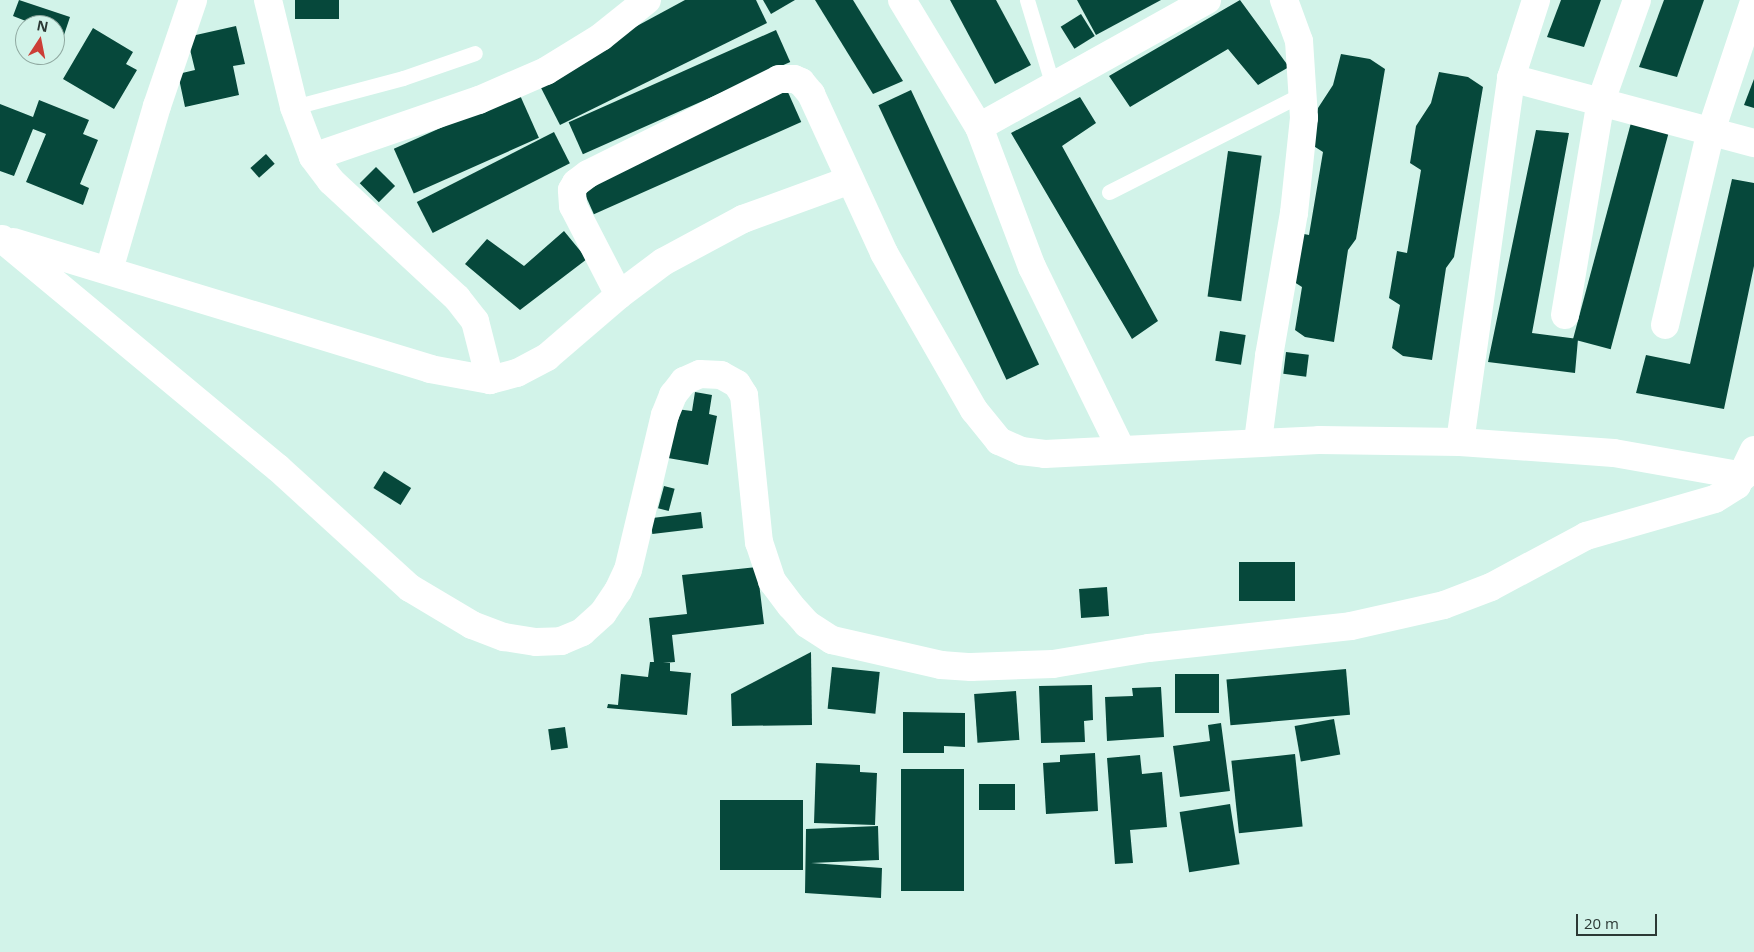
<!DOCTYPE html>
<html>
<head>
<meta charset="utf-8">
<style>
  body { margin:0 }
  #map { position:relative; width:1754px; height:952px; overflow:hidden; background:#d2f3e9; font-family:"Open Sans",sans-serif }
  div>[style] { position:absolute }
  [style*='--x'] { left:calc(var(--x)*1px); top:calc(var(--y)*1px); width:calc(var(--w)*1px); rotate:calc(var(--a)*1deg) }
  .building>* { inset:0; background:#06483b; transform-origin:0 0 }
  .lane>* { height:15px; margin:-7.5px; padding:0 7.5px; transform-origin:7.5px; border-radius:7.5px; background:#fff }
  .street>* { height:28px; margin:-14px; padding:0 14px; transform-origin:14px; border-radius:14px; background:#fff }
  span { translate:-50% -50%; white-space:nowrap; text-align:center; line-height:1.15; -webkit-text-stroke:5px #d2f3e9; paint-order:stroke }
  .north { position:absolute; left:15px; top:15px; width:50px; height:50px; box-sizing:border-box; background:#d2f3e9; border:1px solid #90a9a1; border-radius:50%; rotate:11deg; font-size:14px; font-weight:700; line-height:20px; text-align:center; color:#2c3935 }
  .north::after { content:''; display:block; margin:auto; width:18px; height:22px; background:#cc3e37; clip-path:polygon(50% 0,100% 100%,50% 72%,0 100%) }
  .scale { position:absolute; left:1576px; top:914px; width:81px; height:22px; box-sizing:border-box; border:2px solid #2c3935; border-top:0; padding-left:6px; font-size:15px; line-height:18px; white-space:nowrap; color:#2c3935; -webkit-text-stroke:4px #d2f3e9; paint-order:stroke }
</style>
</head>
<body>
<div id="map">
  <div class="building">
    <i style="clip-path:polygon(19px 0,70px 17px,64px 35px,55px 32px,55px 25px,36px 25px,13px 16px)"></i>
    <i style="left:295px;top:0;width:44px;height:19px"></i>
    <i style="clip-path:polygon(685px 0,756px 0,767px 23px,560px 125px,537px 80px)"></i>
    <i style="clip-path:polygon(763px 0,795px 0,771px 14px)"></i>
    <i style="clip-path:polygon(815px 0,853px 0,903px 81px,873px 94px)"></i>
    <i style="clip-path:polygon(950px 0,996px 0,1031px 65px,995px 84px)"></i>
    <i style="clip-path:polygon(1077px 0,1161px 0,1096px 35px)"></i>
    <i style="clip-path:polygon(1240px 0,1289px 67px,1258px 85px,1228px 49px,1130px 107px,1109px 76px)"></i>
    <i style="clip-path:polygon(1561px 0,1601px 0,1584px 47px,1547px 37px)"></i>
    <i style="clip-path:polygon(1664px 0,1704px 0,1677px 77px,1639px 67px)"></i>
    <i style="left:1081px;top:14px;width:26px;height:24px;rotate:58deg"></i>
    <i style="clip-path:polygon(236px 26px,245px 64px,233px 66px,239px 95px,185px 107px,178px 74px,195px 70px,187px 37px)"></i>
    <i style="clip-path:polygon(93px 28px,133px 52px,126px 64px,137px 70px,114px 109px,63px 79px)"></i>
    <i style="left:776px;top:30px;width:35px;height:227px;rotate:66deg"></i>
    <i style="clip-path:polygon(1341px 54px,1370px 59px,1385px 69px,1356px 239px,1348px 250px,1334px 342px,1305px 337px,1295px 330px,1302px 287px,1291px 280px,1299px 233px,1309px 235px,1323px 152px,1312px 145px,1318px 108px,1333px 85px)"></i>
    <i style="clip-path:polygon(1439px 72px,1468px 77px,1483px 87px,1454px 257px,1446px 268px,1432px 360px,1403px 356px,1392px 348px,1400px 305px,1389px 298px,1397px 251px,1407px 253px,1421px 170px,1410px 163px,1416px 126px,1431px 103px)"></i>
    <i style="clip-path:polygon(1754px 79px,1754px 108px,1744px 105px)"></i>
    <i style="left:787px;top:90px;width:35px;height:227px;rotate:66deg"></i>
    <i style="left:911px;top:90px;width:303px;height:36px;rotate:65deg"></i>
    <i style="left:519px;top:93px;width:49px;height:137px;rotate:66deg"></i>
    <i style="clip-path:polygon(1080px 97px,1096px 123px,1062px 146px,1158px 321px,1132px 339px,1011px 133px)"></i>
    <i style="clip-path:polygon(39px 100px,89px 120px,83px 134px,98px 140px,80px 184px,89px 188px,83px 205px,26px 182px,46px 134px,33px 129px,14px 176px,0 171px,0 104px,33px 117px)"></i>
    <i style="left:1632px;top:119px;width:39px;height:228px;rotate:15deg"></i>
    <i style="clip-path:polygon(1536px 130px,1569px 133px,1532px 333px,1578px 339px,1575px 373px,1488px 362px)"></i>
    <i style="left:554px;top:132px;width:35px;height:154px;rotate:63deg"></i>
    <i style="left:1228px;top:151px;width:34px;height:147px;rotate:8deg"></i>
    <i style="left:266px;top:154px;width:13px;height:21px;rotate:48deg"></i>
    <i style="left:376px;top:167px;width:27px;height:23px;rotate:45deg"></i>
    <i style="clip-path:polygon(1732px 179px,1754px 183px,1754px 266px,1724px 409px,1636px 393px,1646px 355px,1690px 364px)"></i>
    <i style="clip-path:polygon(564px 231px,587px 259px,520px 310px,465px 264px,487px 239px,524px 266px)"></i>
    <i style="left:1220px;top:331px;width:26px;height:30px;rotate:9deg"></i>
    <i style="left:1286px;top:352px;width:23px;height:22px;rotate:7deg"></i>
    <i style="clip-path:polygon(695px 392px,712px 395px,709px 414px,717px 416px,708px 465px,668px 458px,676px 409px,692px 411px)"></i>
    <i style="left:384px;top:471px;width:32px;height:20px;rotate:32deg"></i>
    <i style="left:664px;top:486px;width:11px;height:23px;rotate:15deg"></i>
    <i style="left:701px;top:512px;width:16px;height:51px;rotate:83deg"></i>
    <i style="left:1239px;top:562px;width:56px;height:39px"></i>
    <i style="clip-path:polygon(757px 567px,764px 624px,672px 635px,675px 662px,663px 663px,670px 663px,670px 671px,691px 673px,687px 715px,607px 708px,608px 704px,618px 705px,621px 674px,648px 677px,650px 662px,654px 662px,649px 618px,687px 614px,682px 575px)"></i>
    <i style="left:1107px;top:587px;width:29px;height:28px;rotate:86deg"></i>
    <i style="clip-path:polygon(811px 652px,812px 725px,732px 726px,731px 694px)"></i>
    <i style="left:832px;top:667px;width:48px;height:42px;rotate:6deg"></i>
    <i style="left:1346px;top:669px;width:46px;height:120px;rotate:85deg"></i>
    <i style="left:1219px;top:674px;width:39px;height:44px;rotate:90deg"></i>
    <i style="clip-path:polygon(1092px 685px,1093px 720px,1084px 721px,1085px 742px,1041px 743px,1039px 686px)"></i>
    <i style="clip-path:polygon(1161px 687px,1164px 737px,1107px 741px,1105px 697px,1133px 696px,1132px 688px)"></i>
    <i style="left:1016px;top:691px;width:49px;height:42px;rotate:86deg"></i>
    <i style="clip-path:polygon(903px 712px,965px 713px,965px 747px,944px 746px,944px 753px,903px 753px)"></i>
    <i style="left:1334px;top:719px;width:36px;height:40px;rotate:80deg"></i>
    <i style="clip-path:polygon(1221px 723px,1230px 791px,1180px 797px,1173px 746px,1210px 741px,1208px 725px)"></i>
    <i style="left:565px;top:727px;width:21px;height:17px;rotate:82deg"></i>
    <i style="clip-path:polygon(1095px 753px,1098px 811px,1046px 814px,1043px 763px,1060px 762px,1060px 755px)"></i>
    <i style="left:1295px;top:754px;width:73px;height:64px;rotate:84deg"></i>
    <i style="clip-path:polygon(1140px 755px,1142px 774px,1162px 772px,1167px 827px,1130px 830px,1133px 863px,1115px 864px,1107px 758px)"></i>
    <i style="clip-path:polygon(816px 763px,860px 765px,860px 772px,877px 773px,875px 825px,814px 823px)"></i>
    <i style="left:901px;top:769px;width:63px;height:122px"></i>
    <i style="left:979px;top:784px;width:36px;height:26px"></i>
    <i style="left:803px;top:800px;width:70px;height:83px;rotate:90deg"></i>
    <i style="left:1230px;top:804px;width:61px;height:51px;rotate:81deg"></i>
    <i style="clip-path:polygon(878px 826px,879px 860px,811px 863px,882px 868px,881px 898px,805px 893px,806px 829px)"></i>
  </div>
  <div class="lane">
    <i style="--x:1027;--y:0;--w:90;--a:73.2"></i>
    <i style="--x:294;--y:107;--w:113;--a:-14.9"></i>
    <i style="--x:403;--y:78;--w:76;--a:-19.1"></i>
    <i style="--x:1109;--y:192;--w:219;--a:-26.9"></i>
  </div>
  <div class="street">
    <i style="--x:268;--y:0;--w:110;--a:76.3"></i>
    <i style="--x:294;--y:107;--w:53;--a:69.2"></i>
    <i style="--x:313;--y:157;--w:30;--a:53"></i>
    <i style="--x:331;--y:181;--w:172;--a:42.9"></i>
    <i style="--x:457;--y:298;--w:29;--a:52"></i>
    <i style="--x:475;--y:321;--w:61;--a:75.7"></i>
    <i style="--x:902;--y:0;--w:149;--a:58.8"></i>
    <i style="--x:979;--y:127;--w:150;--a:69.3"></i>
    <i style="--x:1032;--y:267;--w:203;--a:63.9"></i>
    <i style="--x:1511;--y:78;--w:252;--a:15"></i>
    <i style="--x:979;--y:127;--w:261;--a:-29.1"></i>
    <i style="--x:313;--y:157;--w:176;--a:-19"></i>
    <i style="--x:479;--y:100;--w:73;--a:-23.4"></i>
    <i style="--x:546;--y:71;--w:65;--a:-31.7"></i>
    <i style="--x:601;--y:37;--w:59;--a:-38.8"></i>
    <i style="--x:2;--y:239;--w:359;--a:39.7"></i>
    <i style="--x:278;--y:468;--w:178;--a:42.3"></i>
    <i style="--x:410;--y:588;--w:72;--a:30.8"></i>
    <i style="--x:472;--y:625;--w:34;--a:21"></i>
    <i style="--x:504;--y:637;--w:32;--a:9"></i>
    <i style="--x:536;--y:642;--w:25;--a:-2"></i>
    <i style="--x:561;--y:641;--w:23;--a:-23"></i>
    <i style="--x:582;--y:632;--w:28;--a:-42"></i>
    <i style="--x:603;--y:613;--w:27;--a:-56"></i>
    <i style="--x:618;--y:591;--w:23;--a:-65"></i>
    <i style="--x:628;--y:570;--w:159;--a:-76.6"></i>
    <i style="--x:665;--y:415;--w:22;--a:-68"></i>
    <i style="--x:673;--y:395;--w:18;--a:-52"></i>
    <i style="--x:684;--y:381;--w:17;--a:-24"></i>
    <i style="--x:700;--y:374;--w:21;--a:3"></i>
    <i style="--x:721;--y:375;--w:18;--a:29"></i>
    <i style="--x:737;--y:384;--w:13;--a:58"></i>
    <i style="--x:744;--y:395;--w:148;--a:84.2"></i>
    <i style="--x:759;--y:542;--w:41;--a:71.6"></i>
    <i style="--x:772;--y:581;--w:31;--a:53"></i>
    <i style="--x:791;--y:606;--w:24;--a:48"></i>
    <i style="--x:807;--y:624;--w:30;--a:33"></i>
    <i style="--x:832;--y:640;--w:112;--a:12.9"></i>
    <i style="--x:941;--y:665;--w:30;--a:4"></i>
    <i style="--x:971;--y:667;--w:82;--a:-2.1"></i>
    <i style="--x:1053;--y:664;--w:97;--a:-9.5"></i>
    <i style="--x:1149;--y:648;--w:203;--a:-6.2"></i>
    <i style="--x:1351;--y:626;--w:95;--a:-12.7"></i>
    <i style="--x:1444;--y:605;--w:50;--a:-21"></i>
    <i style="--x:1491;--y:587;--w:108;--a:-28.2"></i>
    <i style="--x:1586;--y:536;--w:134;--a:-16"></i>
    <i style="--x:1715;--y:499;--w:26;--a:-32"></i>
    <i style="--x:1737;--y:485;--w:39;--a:-64"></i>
    <i style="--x:13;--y:242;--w:436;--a:16.9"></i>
    <i style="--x:430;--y:369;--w:61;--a:10.4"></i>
    <i style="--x:490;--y:380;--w:28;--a:-15"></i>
    <i style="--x:517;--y:373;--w:34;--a:-28"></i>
    <i style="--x:547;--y:357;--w:95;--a:-40.7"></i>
    <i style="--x:619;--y:295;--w:55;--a:-36.9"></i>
    <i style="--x:663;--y:262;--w:91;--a:-28.3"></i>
    <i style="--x:743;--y:219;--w:114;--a:-20"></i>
    <i style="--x:109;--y:270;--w:171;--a:-73.7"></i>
    <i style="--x:157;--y:106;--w:112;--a:-71.2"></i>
    <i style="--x:619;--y:295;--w:100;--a:-117.3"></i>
    <i style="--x:573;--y:206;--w:16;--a:-94"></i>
    <i style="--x:572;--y:190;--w:8;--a:-60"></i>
    <i style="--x:576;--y:183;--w:15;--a:-37"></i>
    <i style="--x:588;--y:174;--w:213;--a:-26.4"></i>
    <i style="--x:779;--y:79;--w:15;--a:0"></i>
    <i style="--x:794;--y:79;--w:8;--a:23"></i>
    <i style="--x:801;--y:82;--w:16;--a:50"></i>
    <i style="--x:811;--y:94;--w:175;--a:65.3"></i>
    <i style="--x:884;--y:253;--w:181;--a:60.2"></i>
    <i style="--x:974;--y:410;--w:40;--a:51"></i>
    <i style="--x:999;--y:441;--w:24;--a:24"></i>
    <i style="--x:1021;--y:451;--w:24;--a:7"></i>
    <i style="--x:1045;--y:454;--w:274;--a:-2.9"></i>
    <i style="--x:1319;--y:440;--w:141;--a:0.8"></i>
    <i style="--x:1460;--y:442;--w:154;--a:4.1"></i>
    <i style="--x:1614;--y:453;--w:132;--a:10"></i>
    <i style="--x:1565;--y:315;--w:217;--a:-80.5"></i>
    <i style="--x:1601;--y:101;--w:107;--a:-70.4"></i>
    <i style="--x:1665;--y:325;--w:199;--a:-76.7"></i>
    <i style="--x:1711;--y:131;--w:136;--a:-71.6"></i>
    <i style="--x:1258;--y:441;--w:86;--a:-82.6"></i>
    <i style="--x:1269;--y:356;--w:145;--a:-80.1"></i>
    <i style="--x:1294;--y:213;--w:96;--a:-84"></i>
    <i style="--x:1304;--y:118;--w:77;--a:-93.7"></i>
    <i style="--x:1299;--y:41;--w:44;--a:-110.1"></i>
    <i style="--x:1460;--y:442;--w:368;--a:-82"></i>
    <i style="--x:1511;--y:78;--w:82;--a:-72.2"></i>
  </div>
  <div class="north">N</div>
  <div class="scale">20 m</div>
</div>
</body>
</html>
